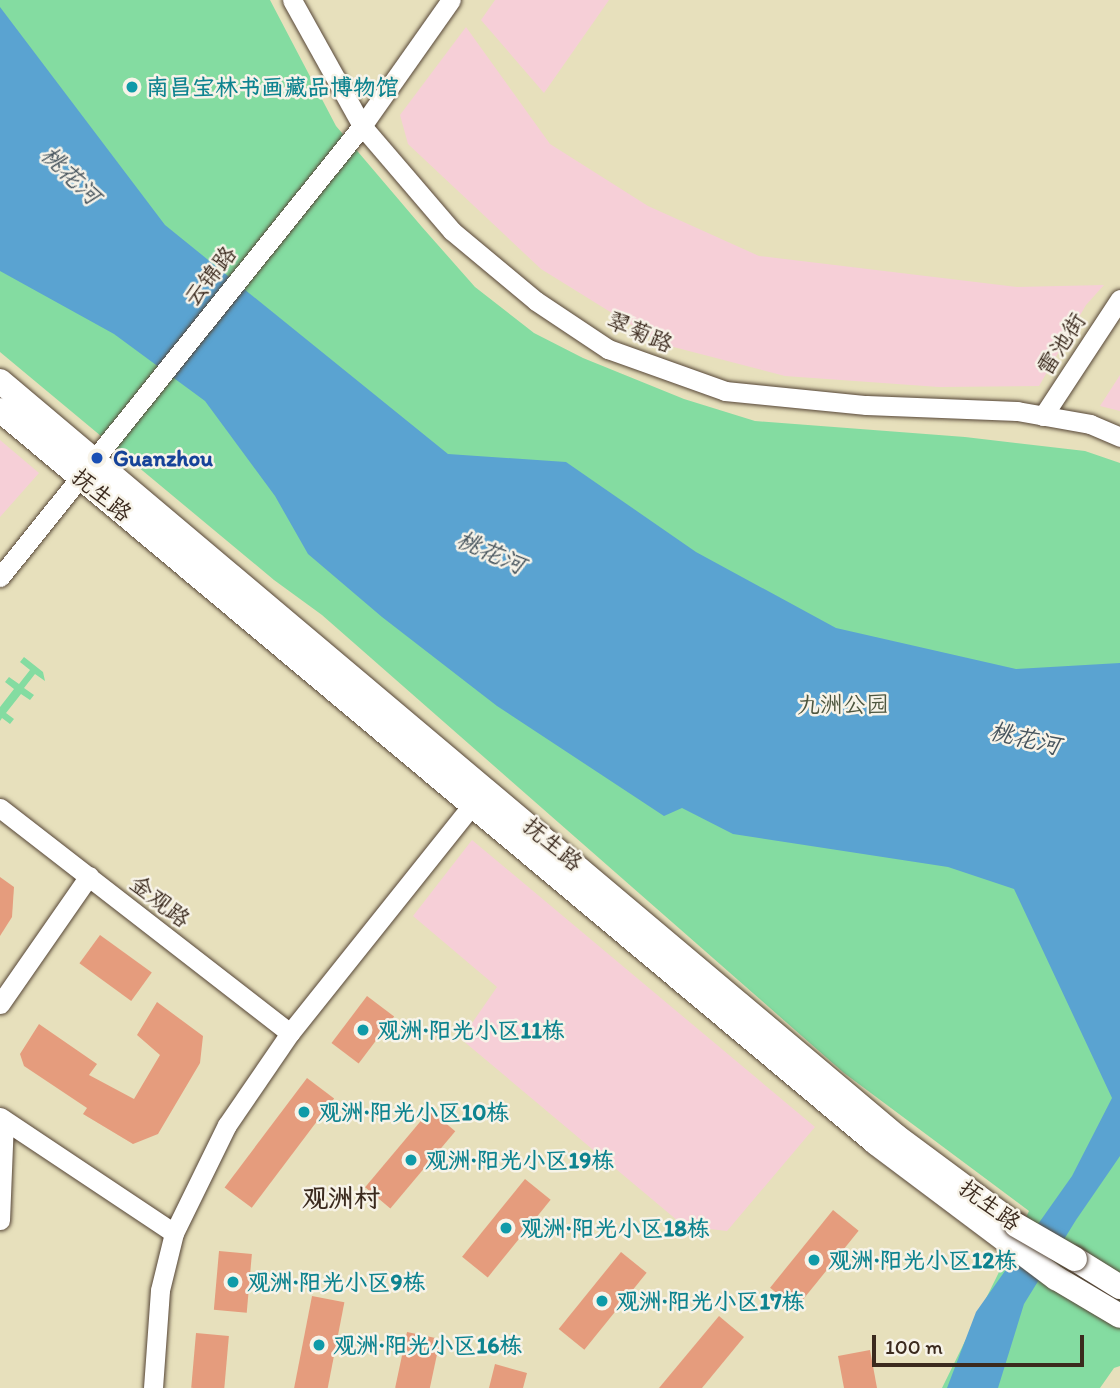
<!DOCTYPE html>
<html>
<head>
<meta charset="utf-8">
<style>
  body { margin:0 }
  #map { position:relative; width:1120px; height:1388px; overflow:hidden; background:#e7e0bc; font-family:Itim,"LXGW WenKai TC",sans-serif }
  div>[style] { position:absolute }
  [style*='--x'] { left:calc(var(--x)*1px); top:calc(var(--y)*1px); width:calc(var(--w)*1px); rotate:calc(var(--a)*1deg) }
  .built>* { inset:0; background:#f6cfd7 }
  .green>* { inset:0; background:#84dca1 }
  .water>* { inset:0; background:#5aa3d1 }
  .building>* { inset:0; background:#e59c7d; transform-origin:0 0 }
  .roads { filter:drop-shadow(0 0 2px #554536) drop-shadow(0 0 2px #554536) }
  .minor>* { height:19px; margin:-9.5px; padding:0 9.5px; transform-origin:9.5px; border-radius:9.5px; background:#fff }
  .major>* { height:24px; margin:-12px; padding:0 12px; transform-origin:12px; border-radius:12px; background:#fff }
  .bridges { filter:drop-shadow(0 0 2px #554536) drop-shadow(0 0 2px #554536) }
  .major-bridge>* { height:24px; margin:-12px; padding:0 12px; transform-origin:12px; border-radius:12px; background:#fff }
  .dots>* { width:19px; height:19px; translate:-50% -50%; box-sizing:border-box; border:4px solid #f7f3e8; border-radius:50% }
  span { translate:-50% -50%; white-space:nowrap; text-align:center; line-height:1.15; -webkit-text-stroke:5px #f7f3e8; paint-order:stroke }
  .culture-label { font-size:23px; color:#0d838f; font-weight:700 }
  .left { translate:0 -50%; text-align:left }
  .street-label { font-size:23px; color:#3b2a1e }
  .transit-label { font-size:23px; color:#164399; font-weight:700 }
  .park-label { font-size:23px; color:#4d563f }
  .water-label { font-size:24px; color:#46545d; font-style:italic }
  .quarter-label { font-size:26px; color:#3b2a1e; font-weight:700 }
  .scale { position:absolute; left:872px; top:1335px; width:212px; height:32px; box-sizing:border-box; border:4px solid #3b2a1e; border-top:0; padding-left:9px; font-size:21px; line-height:24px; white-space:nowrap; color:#3b2a1e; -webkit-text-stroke:5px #f7f3e8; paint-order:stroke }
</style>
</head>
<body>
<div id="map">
  <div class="built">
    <i style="clip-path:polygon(495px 0,609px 0,544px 93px,481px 20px)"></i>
    <i style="clip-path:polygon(466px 27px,550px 144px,648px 206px,759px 256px,1017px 287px,1104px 285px,1086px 305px,1039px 386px,939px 387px,785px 376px,662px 344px,541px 269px,408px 144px,400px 115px)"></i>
    <i style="clip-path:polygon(1120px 375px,1120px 411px,1100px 406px)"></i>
    <i style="clip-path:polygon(0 440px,39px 473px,0 517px)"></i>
    <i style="clip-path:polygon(472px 840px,815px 1127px,727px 1231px,684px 1226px,461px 1039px,497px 987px,413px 916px)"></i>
  </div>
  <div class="green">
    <i style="clip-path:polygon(0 0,270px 0,336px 126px,422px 227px,475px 287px,534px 333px,583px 358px,684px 399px,755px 421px,965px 437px,1085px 451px,1120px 463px,1120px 1366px,1114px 1368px,1100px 1388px,942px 1388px,1029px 1211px,844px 1073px,322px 615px,274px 580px,0 352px)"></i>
    <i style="clip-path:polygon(24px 657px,43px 672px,45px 681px,35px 674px,24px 688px,34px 695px,30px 700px,21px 694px,6px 713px,14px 719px,10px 724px,2px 718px,0 721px,0 707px,14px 689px,5px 682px,9px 677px,19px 684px,30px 670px,20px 662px)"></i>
  </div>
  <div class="water">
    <i style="clip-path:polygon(0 7px,165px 225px,448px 454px,566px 462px,696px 552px,836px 628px,1016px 669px,1120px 663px,1120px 1156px,1076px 1220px,1024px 1304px,998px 1388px,947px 1388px,976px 1312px,1072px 1176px,1112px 1098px,1014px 889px,948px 867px,733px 834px,682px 808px,664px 816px,497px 706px,382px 617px,308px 554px,275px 496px,205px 401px,114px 334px,0 271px)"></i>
  </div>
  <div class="building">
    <i style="clip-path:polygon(0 877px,14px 887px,12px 917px,0 936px)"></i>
    <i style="left:100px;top:935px;width:64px;height:35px;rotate:36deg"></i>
    <i style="left:367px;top:996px;width:34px;height:59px;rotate:37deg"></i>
    <i style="clip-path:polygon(157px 1002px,203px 1036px,200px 1063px,158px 1134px,133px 1144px,83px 1114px,87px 1108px,24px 1066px,20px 1054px,39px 1024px,97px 1064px,89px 1075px,134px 1099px,160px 1055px,137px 1035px)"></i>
    <i style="left:307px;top:1078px;width:34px;height:137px;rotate:37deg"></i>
    <i style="left:430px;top:1110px;width:33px;height:101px;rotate:40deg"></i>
    <i style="left:525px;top:1179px;width:33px;height:100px;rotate:39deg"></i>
    <i style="left:833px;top:1210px;width:33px;height:100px;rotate:39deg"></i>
    <i style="left:219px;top:1251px;width:33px;height:59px;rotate:5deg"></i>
    <i style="left:621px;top:1252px;width:33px;height:99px;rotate:39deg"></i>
    <i style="left:312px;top:1296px;width:33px;height:94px;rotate:11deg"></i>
    <i style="clip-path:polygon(719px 1316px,744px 1337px,702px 1388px,659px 1388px)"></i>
    <i style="left:407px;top:1332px;width:34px;height:57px;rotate:12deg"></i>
    <i style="left:196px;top:1333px;width:33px;height:55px;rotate:5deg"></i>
    <i style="clip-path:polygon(870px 1350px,877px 1388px,844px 1388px,838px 1356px)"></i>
    <i style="clip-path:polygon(495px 1364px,527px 1373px,523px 1388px,489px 1388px)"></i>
  </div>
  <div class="roads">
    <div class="minor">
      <i style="--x:292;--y:0;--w:144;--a:60.9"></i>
      <i style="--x:362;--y:126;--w:138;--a:49.4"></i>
      <i style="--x:452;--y:231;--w:109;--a:39.8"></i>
      <i style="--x:536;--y:301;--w:87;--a:33.7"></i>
      <i style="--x:608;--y:349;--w:124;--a:19.7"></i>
      <i style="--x:725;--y:391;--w:142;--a:5.7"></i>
      <i style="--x:866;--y:405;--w:151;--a:2.3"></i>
      <i style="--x:1017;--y:411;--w:74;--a:10.1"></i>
      <i style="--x:1090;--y:424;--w:33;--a:23"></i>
      <i style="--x:1043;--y:416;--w:140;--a:-56.7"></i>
      <i style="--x:0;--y:577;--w:578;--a:-51.25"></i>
      <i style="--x:362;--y:126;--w:154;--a:-54.8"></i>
      <i style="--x:0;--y:808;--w:367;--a:37.8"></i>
      <i style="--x:0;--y:1004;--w:156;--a:-55.2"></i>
      <i style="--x:0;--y:1117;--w:209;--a:33.7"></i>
      <i style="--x:0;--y:1220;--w:100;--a:-87.7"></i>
      <i style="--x:153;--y:1388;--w:98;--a:-85.9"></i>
      <i style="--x:160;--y:1290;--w:59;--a:-76.2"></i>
      <i style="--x:174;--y:1233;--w:120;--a:-63.9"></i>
      <i style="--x:227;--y:1125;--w:112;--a:-55.6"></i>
      <i style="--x:290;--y:1033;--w:306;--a:-51.4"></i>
    </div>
    <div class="major">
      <i style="--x:0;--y:381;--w:1172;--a:40.12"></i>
      <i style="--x:896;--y:1136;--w:149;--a:36.6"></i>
      <i style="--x:0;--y:410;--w:1142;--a:39.92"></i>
      <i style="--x:876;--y:1143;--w:225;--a:36.9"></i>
      <i style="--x:1056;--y:1278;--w:74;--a:30.7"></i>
      <i style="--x:1075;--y:1259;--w:53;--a:31.9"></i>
    </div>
  </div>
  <div class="bridges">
    <div class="major-bridge">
      <i style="--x:1016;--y:1225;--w:68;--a:30"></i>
    </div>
  </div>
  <div class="dots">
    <i style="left:132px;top:87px;background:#0f9aa8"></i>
    <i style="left:97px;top:458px;background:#1a4fb4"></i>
    <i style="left:363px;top:1030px;background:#0f9aa8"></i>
    <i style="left:304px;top:1112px;background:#0f9aa8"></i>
    <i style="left:411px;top:1160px;background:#0f9aa8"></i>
    <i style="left:506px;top:1228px;background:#0f9aa8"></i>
    <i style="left:814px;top:1260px;background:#0f9aa8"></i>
    <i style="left:233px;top:1282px;background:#0f9aa8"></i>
    <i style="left:602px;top:1301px;background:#0f9aa8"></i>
    <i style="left:319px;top:1345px;background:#0f9aa8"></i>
  </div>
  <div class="culture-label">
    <span class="left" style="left:146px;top:87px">南昌宝林书画藏品博物馆</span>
    <span class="left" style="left:377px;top:1030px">观洲·阳光小区11栋</span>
    <span class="left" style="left:318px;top:1112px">观洲·阳光小区10栋</span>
    <span class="left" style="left:425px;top:1160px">观洲·阳光小区19栋</span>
    <span class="left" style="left:520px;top:1228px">观洲·阳光小区18栋</span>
    <span class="left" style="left:828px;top:1260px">观洲·阳光小区12栋</span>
    <span class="left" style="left:247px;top:1282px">观洲·阳光小区9栋</span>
    <span class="left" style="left:616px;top:1301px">观洲·阳光小区17栋</span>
    <span class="left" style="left:333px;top:1345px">观洲·阳光小区16栋</span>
  </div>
  <div class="street-label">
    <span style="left:210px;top:276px;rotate:-52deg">云锦路</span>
    <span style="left:640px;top:332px;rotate:23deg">翠菊路</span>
    <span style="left:1061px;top:344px;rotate:-57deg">雷池街</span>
    <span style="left:102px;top:495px;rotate:39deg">抚生路</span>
    <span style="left:553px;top:844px;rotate:40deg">抚生路</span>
    <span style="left:160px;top:901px;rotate:38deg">金观路</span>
    <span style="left:990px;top:1205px;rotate:36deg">抚生路</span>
  </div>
  <div class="transit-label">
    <span class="left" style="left:113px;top:458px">Guanzhou</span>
  </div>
  <div class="park-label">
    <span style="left:843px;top:704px">九洲公园</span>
  </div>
  <div class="water-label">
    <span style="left:71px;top:175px;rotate:44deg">桃花河</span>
    <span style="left:491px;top:552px;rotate:24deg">桃花河</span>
    <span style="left:1025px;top:738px;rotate:13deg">桃花河</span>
  </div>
  <div class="quarter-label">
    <span style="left:341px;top:1199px">观洲村</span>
  </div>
  <div class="scale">100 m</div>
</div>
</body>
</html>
